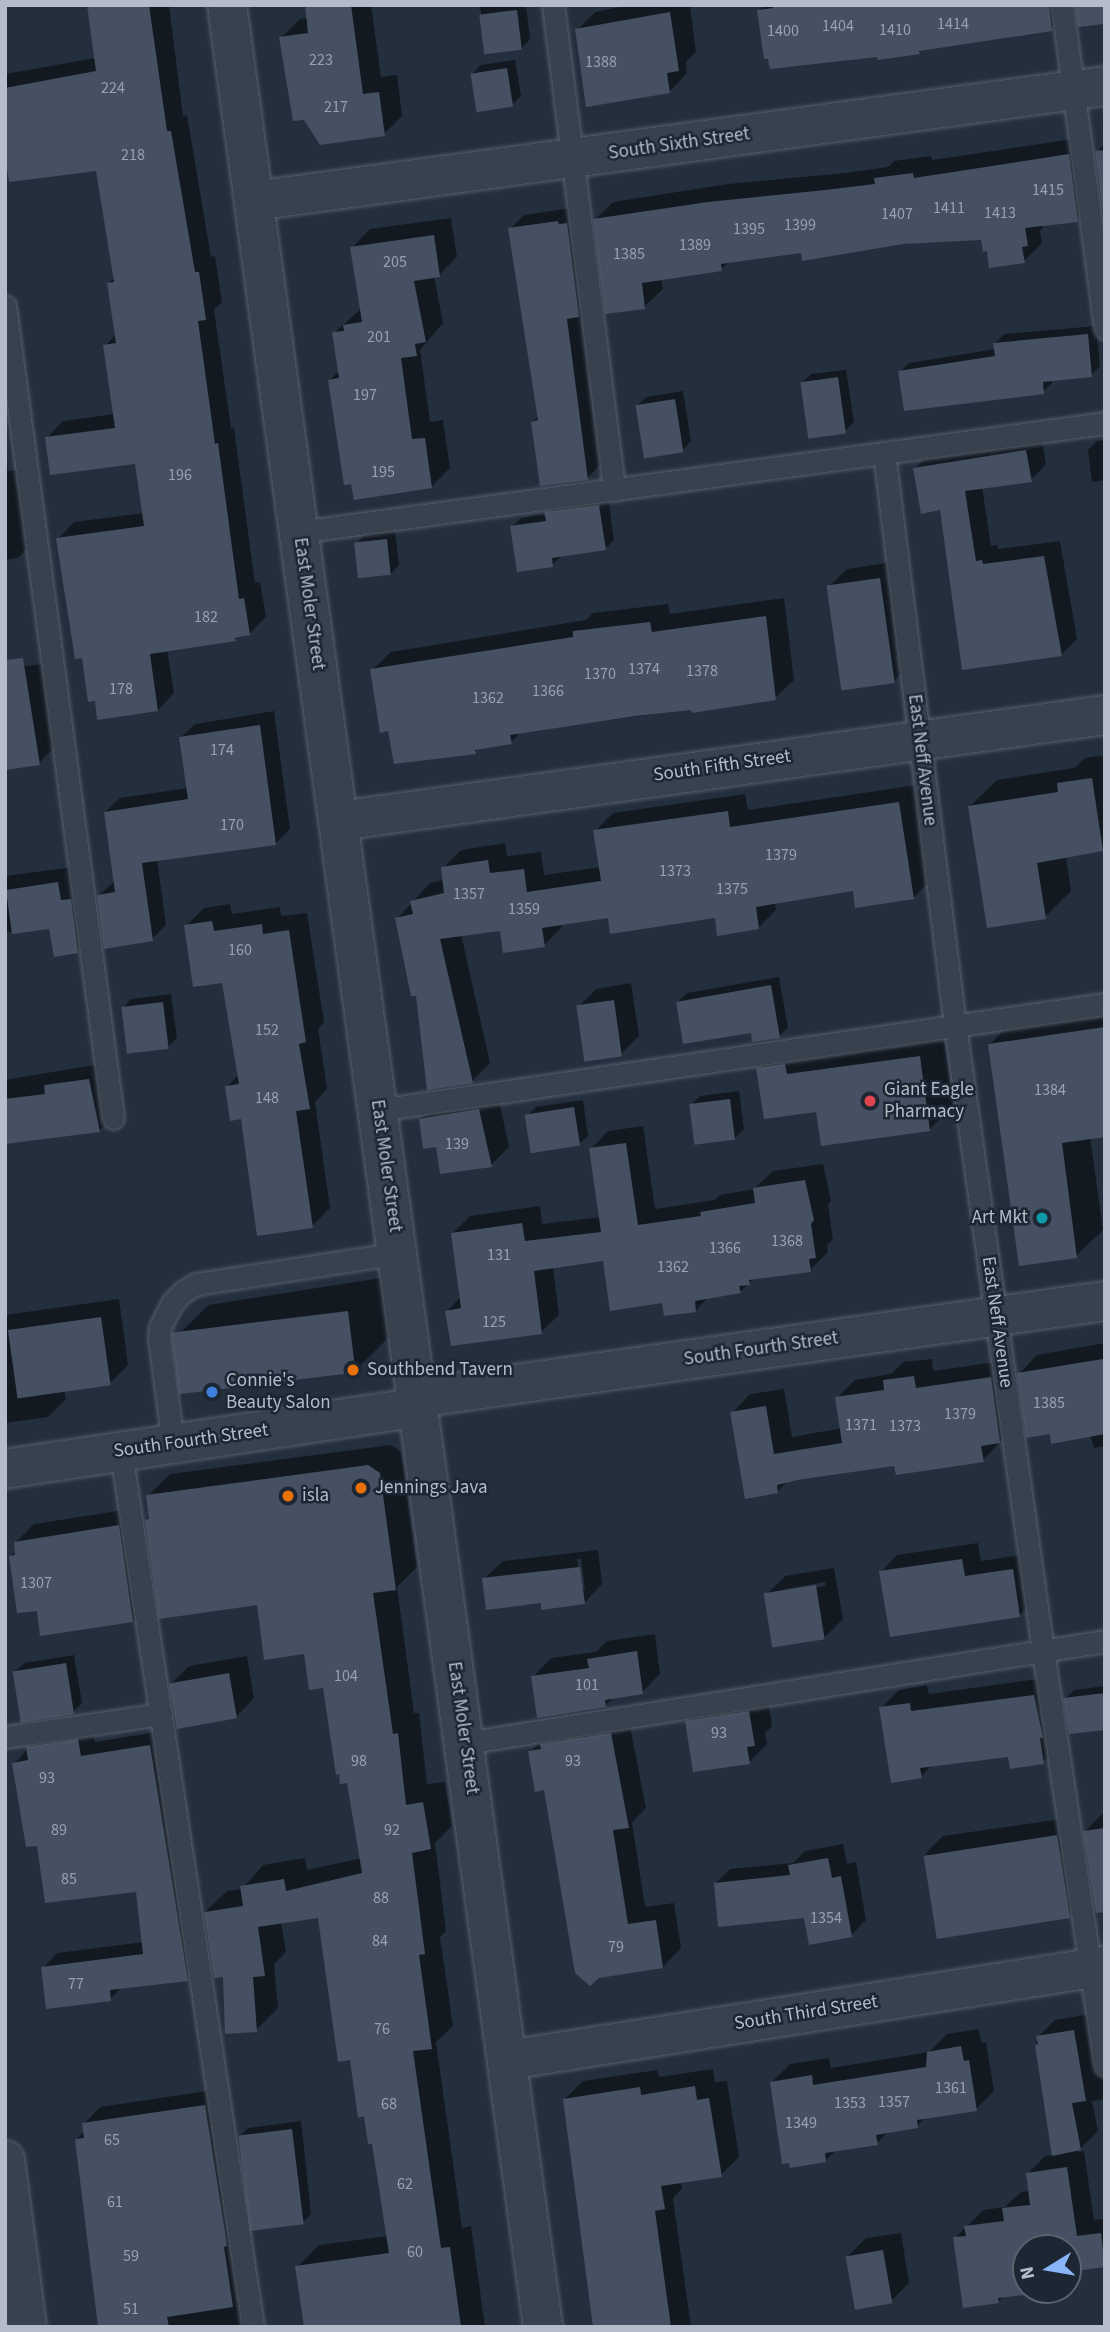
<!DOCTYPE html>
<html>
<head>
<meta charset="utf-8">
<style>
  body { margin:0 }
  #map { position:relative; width:1110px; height:2332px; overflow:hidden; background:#242f3e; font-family:"Source Sans 3",sans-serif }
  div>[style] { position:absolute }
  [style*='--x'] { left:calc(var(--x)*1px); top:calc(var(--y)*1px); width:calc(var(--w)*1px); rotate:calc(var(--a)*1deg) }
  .shadow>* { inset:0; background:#0007 }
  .building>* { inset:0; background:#455162; transform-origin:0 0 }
  .roads { filter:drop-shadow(0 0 2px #565f6c) drop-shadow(0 0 2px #565f6c) }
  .lane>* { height:21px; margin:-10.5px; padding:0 10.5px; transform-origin:10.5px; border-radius:10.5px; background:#38414e }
  .street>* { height:38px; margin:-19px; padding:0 19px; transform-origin:19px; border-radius:19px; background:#38414e }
  .dots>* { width:19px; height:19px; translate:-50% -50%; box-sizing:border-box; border:4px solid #1d2633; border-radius:50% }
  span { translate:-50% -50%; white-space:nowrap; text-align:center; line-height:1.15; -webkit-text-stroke:5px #1d2633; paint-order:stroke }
  .number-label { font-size:16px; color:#98a1af }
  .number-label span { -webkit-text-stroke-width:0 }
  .street-label { font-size:19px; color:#b4bcc9 }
  .poi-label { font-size:19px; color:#b4bcc9 }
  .left { translate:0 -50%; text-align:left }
  .right { translate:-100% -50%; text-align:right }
  .frame { position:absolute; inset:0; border:7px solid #b4bcc9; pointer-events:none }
  .north { position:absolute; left:1012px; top:2234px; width:70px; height:70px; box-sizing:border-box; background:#1d2633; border:2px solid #59626f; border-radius:50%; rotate:259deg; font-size:19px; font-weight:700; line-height:28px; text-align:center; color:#b4bcc9 }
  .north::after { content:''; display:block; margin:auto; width:24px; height:32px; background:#8ab4f8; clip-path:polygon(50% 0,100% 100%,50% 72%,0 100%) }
</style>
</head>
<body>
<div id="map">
  <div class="shadow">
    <i style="clip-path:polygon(89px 5px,169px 5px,183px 116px,187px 115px,211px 257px,215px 256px,222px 302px,214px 310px,231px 428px,234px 428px,255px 583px,260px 582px,266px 617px,249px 634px,235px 639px,167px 649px,174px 693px,158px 710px,97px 699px,83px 656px,58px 539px,74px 522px,144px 513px,136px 462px,47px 438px,63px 421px,115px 414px,105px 346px,116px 334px,109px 283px,115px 277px,98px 169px,5px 142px,5px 74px,96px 58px)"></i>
    <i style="clip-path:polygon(306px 5px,371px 5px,381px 77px,397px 75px,402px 116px,384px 134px,281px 38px,300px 19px,308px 18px)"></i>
    <i style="clip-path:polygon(480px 5px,526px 5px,530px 39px,522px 48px,486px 54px)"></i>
    <i style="clip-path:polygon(630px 5px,690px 5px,696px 52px,686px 62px,687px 73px,669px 92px,577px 30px,595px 12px)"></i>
    <i style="clip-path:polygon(764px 5px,1066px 5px,1067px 12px,1049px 30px,923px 49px,919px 53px,769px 57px,759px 11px)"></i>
    <i style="clip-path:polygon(515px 60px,521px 96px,512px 105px,472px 74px,481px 65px)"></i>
    <i style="clip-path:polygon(1086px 137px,1095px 202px,1077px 220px,1045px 224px,1040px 231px,1042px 243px,1024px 261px,989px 249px,983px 238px,802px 251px,730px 261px,721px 269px,661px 278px,663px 289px,644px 307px,595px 220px,613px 202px,728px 184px,845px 173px,888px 167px,894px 161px,931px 156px,932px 160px)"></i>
    <i style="clip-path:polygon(1105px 143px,1105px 213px,1097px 152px)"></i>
    <i style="clip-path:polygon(572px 208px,591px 373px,588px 376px,601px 464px,587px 478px,532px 422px,539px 416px,510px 229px,524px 215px)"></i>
    <i style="clip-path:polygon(451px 218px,457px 257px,439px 275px,434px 276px,443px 323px,420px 350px,430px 422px,443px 420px,450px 468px,432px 486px,330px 380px,340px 370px,334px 333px,362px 308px,352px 248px,370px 229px)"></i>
    <i style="clip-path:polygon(1096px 326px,1100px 366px,1091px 375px,1052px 380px,1052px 383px,1043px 392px,900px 372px,909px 363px,996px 349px,995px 343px,1004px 334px)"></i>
    <i style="clip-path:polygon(846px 370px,854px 422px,845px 431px,802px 383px,811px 374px)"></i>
    <i style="clip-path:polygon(683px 391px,691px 441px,683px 450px,637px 406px,646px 397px)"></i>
    <i style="clip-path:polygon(1041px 435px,1046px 464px,1031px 480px,982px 487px,991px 546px,997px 545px,998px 549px,1060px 541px,1077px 639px,1061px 655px,963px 668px,941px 508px,915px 469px,930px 453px)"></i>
    <i style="clip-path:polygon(1105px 440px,1105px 480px,1092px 482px,1088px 450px,1097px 441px)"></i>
    <i style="clip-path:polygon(5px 445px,8px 471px,24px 469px,34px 541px,18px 558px,5px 560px)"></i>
    <i style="clip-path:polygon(608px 497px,614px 540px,605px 549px,561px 556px,552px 565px,512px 527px,521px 518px,546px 514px,555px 504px)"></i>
    <i style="clip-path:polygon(395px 531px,399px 565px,391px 574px,356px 544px,365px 535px)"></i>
    <i style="clip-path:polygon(898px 561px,912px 663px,894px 681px,828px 587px,847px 569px)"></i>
    <i style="clip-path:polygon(784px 598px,794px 680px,775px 698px,521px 732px,511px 742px,480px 747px,475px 752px,390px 729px,372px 670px,391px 652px,586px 620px,593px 613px,668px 604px,670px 614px)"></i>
    <i style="clip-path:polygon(42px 664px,55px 747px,39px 763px,5px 669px)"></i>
    <i style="clip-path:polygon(274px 711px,290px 829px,275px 844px,157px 859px,166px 925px,152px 939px,98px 896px,115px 881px,105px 812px,120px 798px,188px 788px,180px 738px,195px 724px)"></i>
    <i style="clip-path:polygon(1105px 755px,1105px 849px,1066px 856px,1071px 891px,1045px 917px,970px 806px,997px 780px,1074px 768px,1085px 758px)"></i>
    <i style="clip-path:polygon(917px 785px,931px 880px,913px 898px,854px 889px,775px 902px,776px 910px,758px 928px,716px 916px,609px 916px,561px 923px,562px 927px,544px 945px,502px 929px,461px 934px,490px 1063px,472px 1081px,417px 993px,397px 919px,430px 883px,444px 880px,443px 868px,461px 850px,505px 843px,507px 856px,541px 852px,544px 875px,601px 867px,595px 831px,613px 813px,745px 794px,748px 810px)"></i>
    <i style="clip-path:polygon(74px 867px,94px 935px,77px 952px,50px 927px,5px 933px,5px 876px)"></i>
    <i style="clip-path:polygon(230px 904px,232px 914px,280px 907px,281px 916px,307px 913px,324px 1022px,318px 1029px,327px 1089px,315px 1102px,330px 1208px,312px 1226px,242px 1117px,227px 1087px,239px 1074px,223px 981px,186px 926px,204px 908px)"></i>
    <i style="clip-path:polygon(779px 977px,788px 1028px,779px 1036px,753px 1031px,678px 1002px,687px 993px)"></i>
    <i style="clip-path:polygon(631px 983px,639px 1036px,621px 1054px,578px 1007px,596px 989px)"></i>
    <i style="clip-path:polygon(171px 994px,177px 1038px,168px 1047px,123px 1008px,131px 999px)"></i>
    <i style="clip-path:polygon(1105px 1006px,1105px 1135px,1090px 1137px,1103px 1230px,1076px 1256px,990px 1044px,1016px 1018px)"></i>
    <i style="clip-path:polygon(943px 1033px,953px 1106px,929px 1130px,758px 1069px,782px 1045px)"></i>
    <i style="clip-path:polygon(106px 1063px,115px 1114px,99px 1131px,5px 1143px,5px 1080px)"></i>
    <i style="clip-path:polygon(497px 1091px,509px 1147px,491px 1165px,437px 1145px,421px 1119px,439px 1101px)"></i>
    <i style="clip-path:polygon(739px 1091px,744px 1129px,735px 1138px,691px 1105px,700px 1096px)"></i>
    <i style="clip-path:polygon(583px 1100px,588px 1136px,579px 1144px,527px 1116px,536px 1107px)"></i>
    <i style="clip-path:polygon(643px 1126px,655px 1209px,715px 1200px,720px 1195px,754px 1189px,773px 1171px,823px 1164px,831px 1201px,828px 1205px,833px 1239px,827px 1245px,828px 1252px,810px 1270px,755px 1277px,740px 1292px,709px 1297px,696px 1310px,664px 1301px,604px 1259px,553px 1267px,559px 1315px,541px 1332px,447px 1311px,461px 1297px,452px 1234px,470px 1216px,540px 1206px,542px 1224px,601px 1217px,591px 1149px,608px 1131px)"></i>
    <i style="clip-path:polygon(381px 1278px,390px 1336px,356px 1370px,174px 1339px,208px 1305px)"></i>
    <i style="clip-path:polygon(119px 1299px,128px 1365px,110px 1383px,64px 1390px,66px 1399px,48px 1417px,5px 1423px,5px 1315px)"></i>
    <i style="clip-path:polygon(1105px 1343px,1105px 1446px,1094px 1448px,1090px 1435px,1051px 1432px,1019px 1374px,1037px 1355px)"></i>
    <i style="clip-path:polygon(932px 1359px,933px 1371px,1009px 1360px,1018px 1423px,983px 1460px,896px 1464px,789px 1480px,777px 1492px,732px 1413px,750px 1394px,784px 1389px,792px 1437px,842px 1428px,837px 1398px,855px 1380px,891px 1374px,903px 1362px)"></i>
    <i style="clip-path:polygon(391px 1445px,401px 1452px,417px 1567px,397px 1587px,414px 1713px,419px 1713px,427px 1784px,445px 1782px,452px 1826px,435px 1843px,446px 1931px,440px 1937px,453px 2026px,436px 2042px,462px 2228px,471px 2226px,485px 2327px,306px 2327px,297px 2267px,319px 2245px,388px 2236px,374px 2142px,319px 1916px,281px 1922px,286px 1952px,274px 1964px,278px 2008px,256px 2030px,224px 1975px,205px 1912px,227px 1891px,242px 1889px,263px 1865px,305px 1858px,307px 1870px,362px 1858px,349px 1781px,324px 1686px,306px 1652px,259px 1603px,146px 1521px,151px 1516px,148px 1496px,170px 1474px)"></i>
    <i style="clip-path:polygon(137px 1508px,151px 1602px,133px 1621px,38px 1609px,11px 1556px,16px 1551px,15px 1543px,34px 1524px)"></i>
    <i style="clip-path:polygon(978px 1543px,981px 1561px,1029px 1554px,1036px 1599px,1020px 1615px,881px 1572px,897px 1555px)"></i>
    <i style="clip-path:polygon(evenodd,598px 1550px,602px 1584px,584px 1603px,542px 1601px,484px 1579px,503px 1561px,598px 1550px,577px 1559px,581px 1559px,585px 1589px,581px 1589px,577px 1559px)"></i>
    <i style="clip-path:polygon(evenodd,834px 1568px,843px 1619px,825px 1637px,766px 1595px,785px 1576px,834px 1568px,825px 1582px,825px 1586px,785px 1592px,785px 1589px,825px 1582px)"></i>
    <i style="clip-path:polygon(655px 1634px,660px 1674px,642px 1692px,614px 1697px,605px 1706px,533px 1677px,551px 1658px,596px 1652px,607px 1641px)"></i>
    <i style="clip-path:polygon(74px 1655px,82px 1703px,73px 1712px,15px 1672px,24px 1663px)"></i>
    <i style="clip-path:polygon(247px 1656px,254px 1698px,236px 1717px,171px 1684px,189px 1666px)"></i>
    <i style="clip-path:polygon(1052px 1677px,1061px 1744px,1043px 1762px,1010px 1755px,933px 1764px,921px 1777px,881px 1708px,899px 1690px,927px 1685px,929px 1694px)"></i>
    <i style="clip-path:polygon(1105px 1686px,1105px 1728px,1065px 1699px,1074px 1690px)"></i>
    <i style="clip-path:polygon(767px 1694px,772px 1726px,765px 1733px,767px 1744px,749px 1762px,686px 1722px,705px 1704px)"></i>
    <i style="clip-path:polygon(628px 1716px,646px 1808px,632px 1822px,645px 1907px,674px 1903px,681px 1948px,663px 1967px,598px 1976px,546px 1788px,530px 1752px,549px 1733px)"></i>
    <i style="clip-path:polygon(93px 1726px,95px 1742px,164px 1731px,202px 1965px,187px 1979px,122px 1987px,110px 1999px,43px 1968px,57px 1953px,144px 1942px,138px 1890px,39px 1844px,14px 1764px,42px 1733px)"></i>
    <i style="clip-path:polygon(1103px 1813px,1105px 1813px,1105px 1910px,1085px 1832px)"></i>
    <i style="clip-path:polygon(1075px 1817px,1087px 1898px,1069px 1917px,925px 1854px,943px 1836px)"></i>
    <i style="clip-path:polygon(843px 1844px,847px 1864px,856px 1862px,866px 1920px,851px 1935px,715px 1884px,730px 1869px,793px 1863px,805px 1851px)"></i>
    <i style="clip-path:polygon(1103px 2012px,1105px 2099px,1092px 2101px,1098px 2131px,1077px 2152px,1084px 2151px,1094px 2220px,1105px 2219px,1105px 2266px,1068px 2270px,1068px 2248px,1026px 2248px,1026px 2290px,1041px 2290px,1004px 2296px,998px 2302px,955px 2238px,983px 2210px,1005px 2207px,1021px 2192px,1030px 2191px,1028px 2173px,1045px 2156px,1053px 2155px,1036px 2045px,1038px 2037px,1055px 2020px)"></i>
    <i style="clip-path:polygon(979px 2029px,981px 2043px,986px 2042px,994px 2091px,976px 2109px,926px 2117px,917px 2126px,889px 2131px,877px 2143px,837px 2149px,826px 2160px,772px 2082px,790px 2064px,829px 2058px,831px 2068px,929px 2052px,947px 2034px)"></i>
    <i style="clip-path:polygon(713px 2069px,715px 2082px,727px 2081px,739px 2157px,721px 2175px,681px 2182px,682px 2189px,673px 2198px,691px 2327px,596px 2327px,564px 2100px,583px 2081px,657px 2070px,659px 2077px)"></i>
    <i style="clip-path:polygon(220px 2089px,253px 2327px,100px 2327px,77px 2139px,85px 2131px,84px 2124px,100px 2107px)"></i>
    <i style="clip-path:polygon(301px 2121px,311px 2214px,302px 2223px,239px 2137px,248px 2128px)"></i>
    <i style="clip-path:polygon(901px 2233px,909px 2283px,891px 2301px,847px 2257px,866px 2238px)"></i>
  </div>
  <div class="building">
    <i style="clip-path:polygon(87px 5px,149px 5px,167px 131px,171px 131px,195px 272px,199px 272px,206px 320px,198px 321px,215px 444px,218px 443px,239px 599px,244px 598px,250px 635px,235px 638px,236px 641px,150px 654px,158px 711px,97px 720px,95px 701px,88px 702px,82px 658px,75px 659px,56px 538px,144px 526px,135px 464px,50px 475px,45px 437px,115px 428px,103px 345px,116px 343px,107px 283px,114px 282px,96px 171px,9px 182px,5px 154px,5px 88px,96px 71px)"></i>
    <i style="clip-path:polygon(305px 5px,351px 5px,363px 94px,379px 92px,385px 136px,320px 145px,304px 120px,293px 121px,279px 37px,308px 33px)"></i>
    <i style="clip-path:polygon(773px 5px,1049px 5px,1052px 31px,919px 51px,920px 54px,878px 60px,877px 57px,770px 69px,768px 59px,764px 59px,757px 10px,773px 8px)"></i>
    <i style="clip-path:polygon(1075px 5px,1103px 5px,1104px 24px,1078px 27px)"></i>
    <i style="left:517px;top:10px;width:40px;height:38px;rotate:83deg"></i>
    <i style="clip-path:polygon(670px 12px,679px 71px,667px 73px,670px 93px,586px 107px,575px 29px)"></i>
    <i style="left:507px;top:68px;width:39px;height:37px;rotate:81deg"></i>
    <i style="clip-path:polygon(1105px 150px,1105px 219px,1104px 219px,1095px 151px)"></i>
    <i style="clip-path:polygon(1069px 154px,1078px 222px,1025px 228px,1028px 246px,1022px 247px,1025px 263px,989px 268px,987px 251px,983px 252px,981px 240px,903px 244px,802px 261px,801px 253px,721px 264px,722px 271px,642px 283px,645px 309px,605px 314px,593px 219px,708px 202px,825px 190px,875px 184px,874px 178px,913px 173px,914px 178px)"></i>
    <i style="clip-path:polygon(558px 221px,559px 224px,567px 223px,579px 317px,567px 319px,588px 480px,540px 486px,531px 422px,538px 420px,508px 228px)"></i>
    <i style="clip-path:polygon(434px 235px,440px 277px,414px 281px,426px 342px,415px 344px,417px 356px,401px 358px,412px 439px,425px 438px,432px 488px,354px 500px,351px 484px,344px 485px,328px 380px,339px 378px,332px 332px,344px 331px,343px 325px,362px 322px,350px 247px)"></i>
    <i style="clip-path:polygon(1088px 334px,1092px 377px,1043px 382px,1044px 394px,904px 411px,898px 371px,995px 356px,993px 343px)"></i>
    <i style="left:838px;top:377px;width:57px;height:38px;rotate:82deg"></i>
    <i style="left:675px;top:399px;width:54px;height:40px;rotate:81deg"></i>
    <i style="clip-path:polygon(1026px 450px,1032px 482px,965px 491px,976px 561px,982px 560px,983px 564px,1044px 556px,1062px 656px,962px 670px,940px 510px,921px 514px,913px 468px)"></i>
    <i style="clip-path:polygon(599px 505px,606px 550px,552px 558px,553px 567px,517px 572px,510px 526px,546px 521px,544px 512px)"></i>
    <i style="left:387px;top:539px;width:36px;height:33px;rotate:84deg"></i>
    <i style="left:880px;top:578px;width:106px;height:54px;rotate:82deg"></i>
    <i style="clip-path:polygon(766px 616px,776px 700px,692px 713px,691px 710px,636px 716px,510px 735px,512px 744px,475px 750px,476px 754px,394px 764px,388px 731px,380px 733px,370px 669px,573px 637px,573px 631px,650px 622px,652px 632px)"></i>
    <i style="clip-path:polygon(23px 658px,40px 765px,5px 770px,5px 660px)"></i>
    <i style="clip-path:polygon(260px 725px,276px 845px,142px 863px,153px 941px,104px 949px,97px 895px,115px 892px,104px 812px,188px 799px,179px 737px)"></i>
    <i style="clip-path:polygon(1092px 778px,1103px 851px,1037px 863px,1046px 919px,987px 928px,968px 806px,1058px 792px,1057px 783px)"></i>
    <i style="clip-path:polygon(899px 802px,914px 899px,855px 908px,853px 891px,756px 907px,759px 929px,717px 936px,715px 918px,610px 934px,608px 918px,542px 928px,545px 947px,503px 953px,500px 931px,440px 939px,473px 1083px,427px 1090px,416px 996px,411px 996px,395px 918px,413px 914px,410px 901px,444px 893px,441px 867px,488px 860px,490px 873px,524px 869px,527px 892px,601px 881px,593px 830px,728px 811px,730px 827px)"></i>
    <i style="clip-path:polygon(58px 882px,61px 900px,71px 899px,78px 953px,54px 957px,49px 929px,12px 934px,6px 890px)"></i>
    <i style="clip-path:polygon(212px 921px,214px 931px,262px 924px,263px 934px,289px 930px,306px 1042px,299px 1044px,310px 1109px,296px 1111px,313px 1228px,257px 1236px,241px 1119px,230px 1121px,225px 1086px,239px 1084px,222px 983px,193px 987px,184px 925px)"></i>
    <i style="clip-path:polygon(771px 985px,780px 1038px,752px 1042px,751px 1033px,683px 1044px,676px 1002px)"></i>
    <i style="left:614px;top:1000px;width:57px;height:38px;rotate:82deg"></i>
    <i style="left:163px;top:1002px;width:47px;height:42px;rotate:83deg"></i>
    <i style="clip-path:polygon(1105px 1027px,1105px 1137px,1062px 1143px,1077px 1258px,1019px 1266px,988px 1044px)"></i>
    <i style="clip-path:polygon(920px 1056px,930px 1131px,821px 1146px,816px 1112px,764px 1119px,756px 1068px,785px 1064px,787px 1074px)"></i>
    <i style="clip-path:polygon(89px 1079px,100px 1132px,5px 1144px,5px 1099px,45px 1094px,44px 1085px)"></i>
    <i style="left:730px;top:1099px;width:41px;height:41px;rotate:83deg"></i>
    <i style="left:574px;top:1107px;width:39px;height:50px;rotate:81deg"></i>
    <i style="clip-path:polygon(479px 1109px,492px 1167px,440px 1174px,436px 1147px,423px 1149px,419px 1119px)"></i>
    <i style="clip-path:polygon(626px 1143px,638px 1225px,701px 1216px,700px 1212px,755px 1203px,753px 1188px,805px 1180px,814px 1220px,811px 1224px,816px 1258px,809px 1259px,811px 1272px,749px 1280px,750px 1285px,739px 1286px,741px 1293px,695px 1301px,696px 1312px,664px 1316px,662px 1303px,610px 1311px,603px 1261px,534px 1271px,542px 1334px,451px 1346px,445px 1311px,461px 1308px,451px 1233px,522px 1223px,525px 1241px,601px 1232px,589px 1148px)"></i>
    <i style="left:348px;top:1311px;width:62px;height:178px;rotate:83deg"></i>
    <i style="left:101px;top:1317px;width:69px;height:94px;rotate:82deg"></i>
    <i style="clip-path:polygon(1103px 1359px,1105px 1434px,1051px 1444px,1050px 1434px,1026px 1438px,1017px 1373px)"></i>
    <i style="clip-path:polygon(914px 1376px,916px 1388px,991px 1377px,1000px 1443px,981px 1446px,984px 1462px,896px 1475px,894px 1466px,797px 1480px,777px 1485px,778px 1493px,745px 1499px,730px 1412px,766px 1406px,774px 1454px,842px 1443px,835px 1397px,884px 1390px,883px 1380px)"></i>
    <i style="clip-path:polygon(368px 1465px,380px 1473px,396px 1590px,373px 1593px,393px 1734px,398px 1733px,406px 1805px,423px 1802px,431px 1849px,412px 1853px,425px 1954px,419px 1955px,432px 2049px,413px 2051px,441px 2248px,450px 2247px,461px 2327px,304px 2327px,295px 2266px,389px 2253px,372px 2144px,368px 2144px,364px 2116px,358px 2118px,350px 2060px,338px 2062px,318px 1918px,258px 1927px,265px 1976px,253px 1977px,257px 2032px,225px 2034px,223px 1977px,214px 1978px,204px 1912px,243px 1906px,240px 1886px,284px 1879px,286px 1891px,362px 1873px,347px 1783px,340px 1784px,339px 1774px,336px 1775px,323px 1688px,309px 1690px,304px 1654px,264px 1660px,257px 1605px,159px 1619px,145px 1520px,149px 1519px,146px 1495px)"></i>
    <i style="clip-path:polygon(119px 1525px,133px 1622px,40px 1636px,37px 1611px,17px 1613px,9px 1556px,15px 1555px,14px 1542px)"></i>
    <i style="clip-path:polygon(962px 1559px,965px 1576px,1013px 1569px,1020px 1617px,890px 1637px,879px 1571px)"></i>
    <i style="clip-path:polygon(580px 1567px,585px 1604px,541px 1610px,541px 1603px,486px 1610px,482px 1578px)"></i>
    <i style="left:816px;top:1585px;width:55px;height:53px;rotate:81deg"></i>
    <i style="clip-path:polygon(637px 1651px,643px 1694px,605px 1700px,606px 1707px,537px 1718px,531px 1676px,589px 1668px,587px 1659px)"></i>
    <i style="left:66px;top:1663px;width:52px;height:54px;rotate:81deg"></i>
    <i style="left:229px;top:1673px;width:46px;height:61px;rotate:80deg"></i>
    <i style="clip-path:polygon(1105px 1693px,1105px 1730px,1069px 1734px,1063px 1698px)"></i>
    <i style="clip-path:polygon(1034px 1695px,1043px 1738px,1040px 1738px,1044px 1764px,1010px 1769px,1008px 1757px,920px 1768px,922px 1778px,891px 1783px,879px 1707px,910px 1703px,911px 1711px)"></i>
    <i style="clip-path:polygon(749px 1711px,755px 1746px,747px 1747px,750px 1764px,693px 1772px,685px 1721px)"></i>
    <i style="clip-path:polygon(611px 1733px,629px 1828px,613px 1830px,628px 1924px,656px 1920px,663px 1968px,599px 1978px,590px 1986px,575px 1973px,544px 1790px,535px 1792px,528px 1751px,541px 1749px,540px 1744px)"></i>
    <i style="clip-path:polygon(78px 1739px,81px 1756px,150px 1745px,188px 1981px,110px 1990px,111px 2001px,46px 2009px,41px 1967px,143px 1954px,136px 1892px,45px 1903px,37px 1846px,26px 1847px,12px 1763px,28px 1760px,26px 1747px)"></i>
    <i style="clip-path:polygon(1105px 1828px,1105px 1912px,1096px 1913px,1083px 1831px)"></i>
    <i style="left:1057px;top:1835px;width:84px;height:135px;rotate:81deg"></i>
    <i style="clip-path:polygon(828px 1858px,832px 1878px,841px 1876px,852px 1937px,809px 1945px,804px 1918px,718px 1927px,714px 1883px,790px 1875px,788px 1865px)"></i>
    <i style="clip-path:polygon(1074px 2030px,1086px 2101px,1072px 2103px,1081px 2150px,1052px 2156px,1035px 2045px,1038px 2044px,1036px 2036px)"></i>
    <i style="clip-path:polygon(961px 2046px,964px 2061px,969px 2060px,977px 2111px,917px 2120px,918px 2128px,876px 2135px,878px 2145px,825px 2153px,826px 2162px,790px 2168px,789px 2163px,782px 2164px,770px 2082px,812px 2075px,813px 2085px,926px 2067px,927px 2052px)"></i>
    <i style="clip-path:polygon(695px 2086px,697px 2100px,709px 2098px,722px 2177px,661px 2186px,665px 2209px,655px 2211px,671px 2327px,593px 2327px,563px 2099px,640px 2087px,641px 2095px)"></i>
    <i style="clip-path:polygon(205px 2105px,225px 2232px,227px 2246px,224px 2247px,233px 2307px,167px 2317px,169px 2327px,98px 2327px,75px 2139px,84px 2138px,82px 2123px)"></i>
    <i style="left:292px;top:2129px;width:96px;height:54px;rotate:83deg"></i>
    <i style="clip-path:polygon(1067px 2167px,1077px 2236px,1101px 2233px,1105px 2267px,1068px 2272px,1068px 2248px,1026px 2248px,1026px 2290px,1040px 2290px,1041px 2293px,998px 2298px,999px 2303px,963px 2308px,953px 2237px,966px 2236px,964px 2226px,1004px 2221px,1002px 2208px,1030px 2205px,1026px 2173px)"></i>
    <i style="left:883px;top:2250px;width:54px;height:38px;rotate:80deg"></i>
  </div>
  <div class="roads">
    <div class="lane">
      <i style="--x:553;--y:5;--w:489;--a:82.8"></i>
      <i style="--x:1062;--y:5;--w:326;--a:82.4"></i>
      <i style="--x:5;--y:306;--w:819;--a:82.42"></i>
      <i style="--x:884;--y:453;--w:576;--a:82.92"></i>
      <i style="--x:955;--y:1025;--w:632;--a:82"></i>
      <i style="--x:1043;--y:1651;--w:419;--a:81.5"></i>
      <i style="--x:299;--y:532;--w:813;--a:-7.7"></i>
      <i style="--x:378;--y:1110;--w:735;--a:-8.3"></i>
      <i style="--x:173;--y:1444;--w:107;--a:-97.5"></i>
      <i style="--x:159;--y:1338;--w:11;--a:-85"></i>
      <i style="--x:160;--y:1327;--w:28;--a:-63"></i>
      <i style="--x:173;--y:1302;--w:16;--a:-45"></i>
      <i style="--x:184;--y:1291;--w:14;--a:-30"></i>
      <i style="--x:196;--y:1284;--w:204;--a:-8.7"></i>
      <i style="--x:121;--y:1452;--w:885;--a:81.42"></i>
      <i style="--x:5;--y:1737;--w:158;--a:-8.4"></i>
      <i style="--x:465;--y:1743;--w:648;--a:-9.06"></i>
    </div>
    <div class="street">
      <i style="--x:227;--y:5;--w:2343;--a:82.25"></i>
      <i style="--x:254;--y:201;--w:859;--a:-7.7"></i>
      <i style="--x:339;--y:821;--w:773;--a:-7.88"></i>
      <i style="--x:417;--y:1398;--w:695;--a:-8.03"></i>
      <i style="--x:5;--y:1469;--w:419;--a:-8.5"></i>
      <i style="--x:508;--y:2060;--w:604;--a:-8.95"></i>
      <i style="--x:5;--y:2160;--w:168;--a:82.5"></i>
    </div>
  </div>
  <div class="dots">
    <i style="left:870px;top:1101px;background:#e0444e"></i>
    <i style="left:1042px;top:1218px;background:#0f9aa8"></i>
    <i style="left:353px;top:1370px;background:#e8710a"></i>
    <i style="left:212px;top:1392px;background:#3f7fe0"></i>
    <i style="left:361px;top:1488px;background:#e8710a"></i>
    <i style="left:288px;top:1496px;background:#e8710a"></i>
  </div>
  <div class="number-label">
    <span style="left:953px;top:24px">1414</span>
    <span style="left:838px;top:26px">1404</span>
    <span style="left:895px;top:30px">1410</span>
    <span style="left:783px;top:31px">1400</span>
    <span style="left:321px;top:60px">223</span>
    <span style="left:601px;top:62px">1388</span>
    <span style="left:113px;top:88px">224</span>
    <span style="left:336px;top:107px">217</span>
    <span style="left:133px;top:155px">218</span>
    <span style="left:1048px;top:190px">1415</span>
    <span style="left:949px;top:208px">1411</span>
    <span style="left:1000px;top:213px">1413</span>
    <span style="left:897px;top:214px">1407</span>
    <span style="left:800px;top:225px">1399</span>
    <span style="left:749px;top:229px">1395</span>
    <span style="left:695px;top:245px">1389</span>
    <span style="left:629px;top:254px">1385</span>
    <span style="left:395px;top:262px">205</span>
    <span style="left:379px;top:337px">201</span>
    <span style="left:365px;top:395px">197</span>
    <span style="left:383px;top:472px">195</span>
    <span style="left:180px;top:475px">196</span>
    <span style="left:206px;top:617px">182</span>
    <span style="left:644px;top:669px">1374</span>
    <span style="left:702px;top:671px">1378</span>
    <span style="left:600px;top:674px">1370</span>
    <span style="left:121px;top:689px">178</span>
    <span style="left:548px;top:691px">1366</span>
    <span style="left:488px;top:698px">1362</span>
    <span style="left:222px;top:750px">174</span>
    <span style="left:232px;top:825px">170</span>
    <span style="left:781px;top:855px">1379</span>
    <span style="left:675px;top:871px">1373</span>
    <span style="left:732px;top:889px">1375</span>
    <span style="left:469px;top:894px">1357</span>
    <span style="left:524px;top:909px">1359</span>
    <span style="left:240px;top:950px">160</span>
    <span style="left:267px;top:1030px">152</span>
    <span style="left:1050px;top:1090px">1384</span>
    <span style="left:267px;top:1098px">148</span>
    <span style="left:457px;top:1144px">139</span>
    <span style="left:787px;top:1241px">1368</span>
    <span style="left:725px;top:1248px">1366</span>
    <span style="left:499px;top:1255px">131</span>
    <span style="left:673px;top:1267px">1362</span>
    <span style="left:494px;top:1322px">125</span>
    <span style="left:1049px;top:1403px">1385</span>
    <span style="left:960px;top:1414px">1379</span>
    <span style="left:861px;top:1425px">1371</span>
    <span style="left:905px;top:1426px">1373</span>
    <span style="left:36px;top:1583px">1307</span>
    <span style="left:346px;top:1676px">104</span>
    <span style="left:587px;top:1685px">101</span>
    <span style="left:719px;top:1733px">93</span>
    <span style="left:359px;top:1761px">98</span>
    <span style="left:573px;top:1761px">93</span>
    <span style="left:47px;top:1778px">93</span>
    <span style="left:59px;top:1830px">89</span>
    <span style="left:392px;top:1830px">92</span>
    <span style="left:69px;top:1879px">85</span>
    <span style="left:381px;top:1898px">88</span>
    <span style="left:826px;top:1918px">1354</span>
    <span style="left:380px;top:1941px">84</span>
    <span style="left:616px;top:1947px">79</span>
    <span style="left:76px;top:1984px">77</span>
    <span style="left:382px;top:2029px">76</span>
    <span style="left:951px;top:2088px">1361</span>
    <span style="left:894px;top:2102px">1357</span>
    <span style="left:850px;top:2103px">1353</span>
    <span style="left:389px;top:2104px">68</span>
    <span style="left:801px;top:2123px">1349</span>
    <span style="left:112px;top:2140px">65</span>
    <span style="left:405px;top:2184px">62</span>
    <span style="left:115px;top:2202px">61</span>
    <span style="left:415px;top:2252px">60</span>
    <span style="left:131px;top:2256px">59</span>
    <span style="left:131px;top:2309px">51</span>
  </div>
  <div class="street-label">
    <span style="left:679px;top:144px;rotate:-8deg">South Sixth Street</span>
    <span style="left:309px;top:604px;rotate:82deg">East Moler Street</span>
    <span style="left:922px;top:760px;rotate:83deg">East Neff Avenue</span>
    <span style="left:722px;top:766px;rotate:-8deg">South Fifth Street</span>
    <span style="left:386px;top:1166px;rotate:82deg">East Moler Street</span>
    <span style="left:997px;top:1322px;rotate:82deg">East Neff Avenue</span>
    <span style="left:761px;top:1349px;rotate:-8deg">South Fourth Street</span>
    <span style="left:191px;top:1441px;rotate:-8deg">South Fourth Street</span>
    <span style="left:463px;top:1728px;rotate:82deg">East Moler Street</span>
    <span style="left:806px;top:2013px;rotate:-9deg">South Third Street</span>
  </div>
  <div class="poi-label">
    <span class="left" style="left:884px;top:1101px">Giant Eagle<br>Pharmacy</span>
    <span class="right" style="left:1028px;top:1218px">Art Mkt</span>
    <span class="left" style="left:367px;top:1370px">Southbend Tavern</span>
    <span class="left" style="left:226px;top:1392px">Connie's<br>Beauty Salon</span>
    <span class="left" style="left:375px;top:1488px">Jennings Java</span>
    <span class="left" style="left:302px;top:1496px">isla</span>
  </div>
  <div class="frame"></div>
  <div class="north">N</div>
</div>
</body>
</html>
